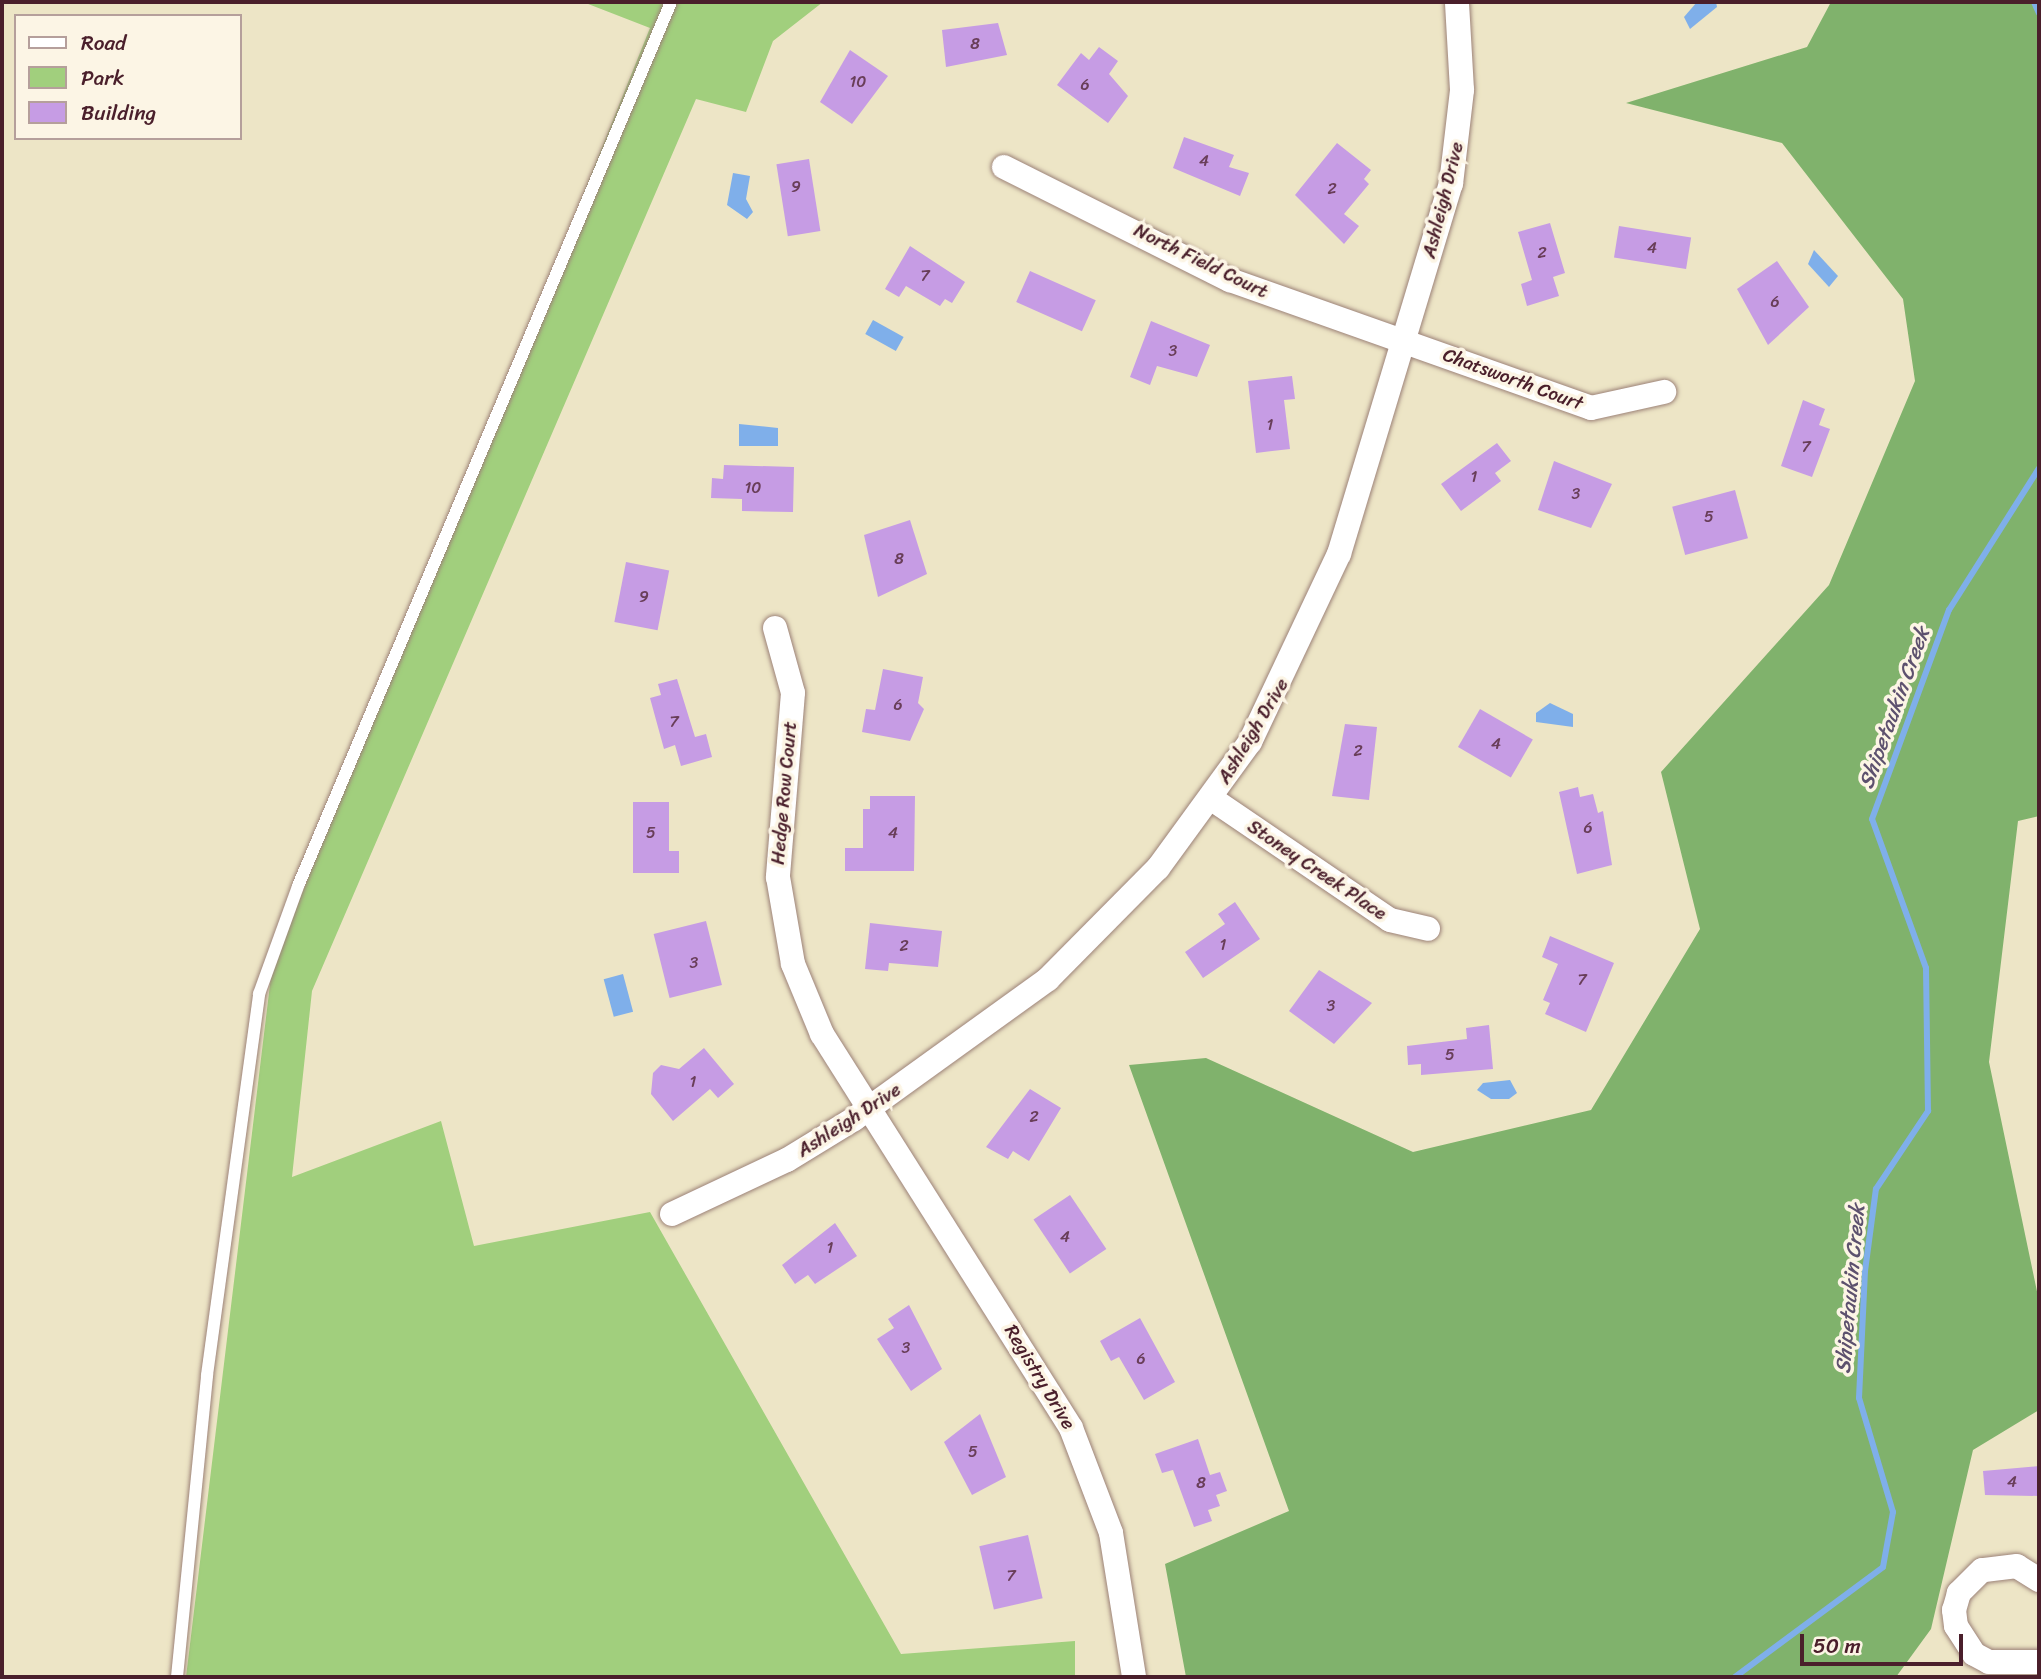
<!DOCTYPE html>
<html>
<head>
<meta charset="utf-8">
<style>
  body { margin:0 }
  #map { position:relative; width:2041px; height:1679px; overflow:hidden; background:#ede5c6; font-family:Sriracha,sans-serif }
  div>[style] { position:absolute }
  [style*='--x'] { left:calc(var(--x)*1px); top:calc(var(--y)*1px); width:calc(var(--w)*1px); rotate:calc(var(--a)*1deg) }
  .green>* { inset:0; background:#a1cf7d }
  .forest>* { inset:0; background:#80b26c }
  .water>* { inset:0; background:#7fafea; transform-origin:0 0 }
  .stream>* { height:6px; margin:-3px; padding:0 3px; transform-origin:3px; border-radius:3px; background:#7fafea }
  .building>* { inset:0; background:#c69ce4; transform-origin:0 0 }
  .roads { filter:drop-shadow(0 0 2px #9c8278) drop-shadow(0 0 2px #9c8278) }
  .lane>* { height:12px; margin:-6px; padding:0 6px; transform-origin:6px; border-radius:6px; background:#fff }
  .street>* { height:24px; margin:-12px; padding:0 12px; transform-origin:12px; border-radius:12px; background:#fff }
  span { translate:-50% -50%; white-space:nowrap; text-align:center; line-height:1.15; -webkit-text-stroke:7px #fcf5e5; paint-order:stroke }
  .number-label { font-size:16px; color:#693e59 }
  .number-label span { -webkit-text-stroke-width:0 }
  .street-label { font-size:19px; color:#4a1f2b }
  .water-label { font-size:21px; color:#5d516e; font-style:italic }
  .frame { position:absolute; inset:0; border:4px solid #4a1f2b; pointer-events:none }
  .legend { position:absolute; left:14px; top:14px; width:228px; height:126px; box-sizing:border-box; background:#fcf5e5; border:2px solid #b59f9b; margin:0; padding:9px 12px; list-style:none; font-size:21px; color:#4a1f2b }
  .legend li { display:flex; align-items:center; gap:14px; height:35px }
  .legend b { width:35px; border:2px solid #b59f9b }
  .scale { position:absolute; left:1800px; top:1634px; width:163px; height:32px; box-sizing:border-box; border:4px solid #4a1f2b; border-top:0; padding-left:9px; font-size:21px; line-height:24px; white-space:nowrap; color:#4a1f2b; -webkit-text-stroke:5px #fcf5e5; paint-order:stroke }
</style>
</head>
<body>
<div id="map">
  <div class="green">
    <i style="clip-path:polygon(583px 2px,823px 2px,773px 41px,746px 112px,696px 99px,312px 991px,292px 1177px,441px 1121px,474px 1246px,650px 1212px,901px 1654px,1075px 1641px,1075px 1677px,186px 1677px,272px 968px,650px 28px)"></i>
  </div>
  <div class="forest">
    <i style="clip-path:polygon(1831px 2px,2039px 2px,2039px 816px,2018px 821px,1989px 1062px,2039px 1301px,2039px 1410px,1973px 1450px,1931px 1629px,1896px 1677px,1186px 1677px,1165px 1564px,1289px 1511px,1129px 1065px,1206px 1058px,1413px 1152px,1591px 1110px,1700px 929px,1661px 772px,1829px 585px,1915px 381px,1903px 299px,1782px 143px,1626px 103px,1807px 47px)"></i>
  </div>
  <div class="water">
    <i style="clip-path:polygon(1697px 2px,1716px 2px,1717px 7px,1690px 29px,1684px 17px)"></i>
    <i style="clip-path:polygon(733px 173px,750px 176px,746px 199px,753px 212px,747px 219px,727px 205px)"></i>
    <i style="clip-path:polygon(1814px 250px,1838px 276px,1829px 287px,1808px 264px)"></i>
    <i style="left:873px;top:320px;width:35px;height:16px;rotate:29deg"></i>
    <i style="clip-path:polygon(739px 424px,778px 428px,778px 446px,739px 446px)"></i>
    <i style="clip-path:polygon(1550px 703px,1573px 714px,1573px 727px,1536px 722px,1536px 713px)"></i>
    <i style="left:623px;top:974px;width:39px;height:20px;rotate:75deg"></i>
    <i style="clip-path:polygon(1510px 1080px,1517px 1093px,1509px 1099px,1491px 1099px,1477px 1090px,1483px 1083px)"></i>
  </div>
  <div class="stream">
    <i style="--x:2034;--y:2;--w:12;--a:66"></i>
    <i style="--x:1735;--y:1677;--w:184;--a:-36.6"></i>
    <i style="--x:1883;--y:1567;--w:56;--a:-79.7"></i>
    <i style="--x:1893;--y:1512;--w:119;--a:-106.6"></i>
    <i style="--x:1859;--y:1398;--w:127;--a:-87.3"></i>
    <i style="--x:1865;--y:1271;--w:83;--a:-82.4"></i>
    <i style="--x:1876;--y:1189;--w:94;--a:-56.3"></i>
    <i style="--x:1928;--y:1111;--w:143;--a:-90.8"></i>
    <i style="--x:1926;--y:968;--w:158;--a:-109.9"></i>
    <i style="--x:1872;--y:819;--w:223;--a:-69.8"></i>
    <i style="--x:1949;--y:610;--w:168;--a:-57.6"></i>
  </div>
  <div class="building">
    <i style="clip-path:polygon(998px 23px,1007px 55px,946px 67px,942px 30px)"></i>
    <i style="clip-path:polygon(1099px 47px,1118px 61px,1109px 74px,1128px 96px,1108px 123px,1057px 85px,1081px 53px,1089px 60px)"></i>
    <i style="clip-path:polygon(850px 50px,888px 76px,852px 124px,820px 102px)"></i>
    <i style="clip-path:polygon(1184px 137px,1234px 155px,1229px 167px,1249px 173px,1240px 196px,1173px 168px)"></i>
    <i style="clip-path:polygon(1337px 143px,1371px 170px,1364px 179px,1369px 184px,1344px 214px,1359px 226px,1344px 244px,1295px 195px)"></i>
    <i style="left:809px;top:159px;width:73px;height:33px;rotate:81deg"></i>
    <i style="clip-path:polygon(1550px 223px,1565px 273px,1553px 277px,1559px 296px,1527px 306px,1521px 284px,1532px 280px,1518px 232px)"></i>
    <i style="left:1619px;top:226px;width:73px;height:32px;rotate:9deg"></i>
    <i style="clip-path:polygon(910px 246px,965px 282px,952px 303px,945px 299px,940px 306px,906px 286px,899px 297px,885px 289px)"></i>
    <i style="clip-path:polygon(1777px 261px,1809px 307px,1768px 345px,1737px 289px)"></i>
    <i style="left:1030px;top:271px;width:72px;height:34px;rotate:24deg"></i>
    <i style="clip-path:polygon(1151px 321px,1210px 345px,1197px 377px,1157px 366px,1150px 385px,1130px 377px)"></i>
    <i style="clip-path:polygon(1292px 376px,1295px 399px,1284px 400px,1290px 449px,1256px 453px,1248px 381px)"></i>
    <i style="clip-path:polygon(1803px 400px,1825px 409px,1819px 425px,1830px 429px,1812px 477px,1781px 466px)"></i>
    <i style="clip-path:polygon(1497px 443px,1511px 461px,1495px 473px,1501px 481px,1461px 511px,1441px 484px)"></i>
    <i style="clip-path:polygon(1554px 461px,1612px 484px,1591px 528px,1538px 510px)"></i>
    <i style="clip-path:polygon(724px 465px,794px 467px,793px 512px,742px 511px,742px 499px,711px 498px,712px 478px,723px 479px)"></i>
    <i style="left:1735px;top:490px;width:50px;height:65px;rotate:75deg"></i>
    <i style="clip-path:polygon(910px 520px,927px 574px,878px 597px,864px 535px)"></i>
    <i style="left:626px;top:562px;width:44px;height:61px;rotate:11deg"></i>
    <i style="clip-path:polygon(883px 669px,923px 677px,918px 703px,924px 709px,910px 741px,862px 732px,866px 709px,875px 710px)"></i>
    <i style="clip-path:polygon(677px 679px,695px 737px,706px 734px,712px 757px,681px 766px,675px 745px,664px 749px,650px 698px,661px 695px,658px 684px)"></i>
    <i style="left:1480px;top:709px;width:61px;height:44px;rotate:30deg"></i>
    <i style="clip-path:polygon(1345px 724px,1377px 727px,1369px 800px,1332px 796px)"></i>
    <i style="clip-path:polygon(1578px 787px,1580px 797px,1593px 794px,1598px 813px,1603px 811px,1612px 865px,1577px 874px,1559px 792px)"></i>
    <i style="clip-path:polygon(870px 796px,915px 796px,914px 871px,845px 871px,845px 848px,863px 848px,863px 809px,870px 809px)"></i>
    <i style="clip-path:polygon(633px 802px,669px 802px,669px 851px,679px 851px,679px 873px,633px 873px)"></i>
    <i style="clip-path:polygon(1235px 902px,1260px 939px,1203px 978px,1185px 952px,1225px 924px,1218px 914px)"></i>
    <i style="left:706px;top:921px;width:66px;height:54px;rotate:76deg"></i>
    <i style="clip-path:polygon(870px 923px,942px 931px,938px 967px,889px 963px,888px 971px,865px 969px)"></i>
    <i style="clip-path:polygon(1550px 936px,1614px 963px,1586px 1032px,1545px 1014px,1550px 1003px,1543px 1000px,1558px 964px,1542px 957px)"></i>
    <i style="clip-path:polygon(1319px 970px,1372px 1003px,1334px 1044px,1289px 1011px)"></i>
    <i style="clip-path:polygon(1489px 1025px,1493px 1069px,1421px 1075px,1421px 1064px,1408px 1065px,1407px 1046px,1467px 1039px,1466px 1028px)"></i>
    <i style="clip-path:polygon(704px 1048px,734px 1084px,718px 1098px,710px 1089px,673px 1121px,651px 1094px,653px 1073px,661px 1065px,679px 1069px)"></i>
    <i style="clip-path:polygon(1030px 1089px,1061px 1108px,1029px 1161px,1013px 1151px,1008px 1159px,986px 1147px)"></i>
    <i style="left:1070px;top:1195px;width:65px;height:44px;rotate:56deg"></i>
    <i style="clip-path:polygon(835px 1223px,857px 1256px,815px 1284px,808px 1275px,795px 1284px,782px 1265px)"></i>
    <i style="clip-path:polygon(909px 1305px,942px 1369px,911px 1391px,877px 1339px,894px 1328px,888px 1319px)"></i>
    <i style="clip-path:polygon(1140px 1318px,1175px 1382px,1144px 1400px,1119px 1357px,1111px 1361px,1100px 1341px)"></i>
    <i style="clip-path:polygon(980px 1414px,1006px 1477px,972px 1495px,944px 1442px)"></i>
    <i style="clip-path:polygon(1198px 1439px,1210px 1475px,1220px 1472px,1227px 1491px,1216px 1495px,1220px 1506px,1208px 1510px,1212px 1521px,1194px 1527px,1173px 1470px,1162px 1473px,1155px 1454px)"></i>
    <i style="clip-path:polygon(2039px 1466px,2039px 1496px,1985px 1495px,1983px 1471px)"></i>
    <i style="left:1028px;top:1535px;width:65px;height:50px;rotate:77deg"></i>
  </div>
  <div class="roads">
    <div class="lane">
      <i style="--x:177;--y:1677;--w:303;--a:-84.3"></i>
      <i style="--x:207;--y:1375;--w:385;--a:-82.2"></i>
      <i style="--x:259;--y:994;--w:115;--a:-70.1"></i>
      <i style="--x:298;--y:886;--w:959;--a:-67.12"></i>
    </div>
    <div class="street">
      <i style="--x:1004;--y:167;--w:253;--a:26.6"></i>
      <i style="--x:1230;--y:280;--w:383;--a:19.5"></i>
      <i style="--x:1591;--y:408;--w:75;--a:-12.4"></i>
      <i style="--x:775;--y:628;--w:67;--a:74.5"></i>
      <i style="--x:793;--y:693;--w:185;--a:94.7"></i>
      <i style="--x:778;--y:877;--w:88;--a:80.2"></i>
      <i style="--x:793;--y:964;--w:76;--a:67.5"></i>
      <i style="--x:822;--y:1034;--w:466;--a:57.7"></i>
      <i style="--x:1071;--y:1428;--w:112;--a:69.1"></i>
      <i style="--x:1111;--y:1533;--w:146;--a:80.9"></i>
      <i style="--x:1212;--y:799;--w:215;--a:34.2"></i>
      <i style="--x:1390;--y:920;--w:39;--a:13"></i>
      <i style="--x:672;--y:1214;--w:127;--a:-25.2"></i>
      <i style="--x:787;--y:1160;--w:79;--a:-31.5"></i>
      <i style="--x:854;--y:1119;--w:239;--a:-35.8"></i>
      <i style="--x:1048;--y:979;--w:156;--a:-45.3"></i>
      <i style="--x:1158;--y:868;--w:156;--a:-53.9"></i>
      <i style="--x:1250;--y:742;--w:208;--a:-64.7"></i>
      <i style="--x:1339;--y:554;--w:387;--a:-73.2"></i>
      <i style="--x:1451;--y:184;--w:95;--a:-83.3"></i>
      <i style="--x:1462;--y:90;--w:88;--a:-93.3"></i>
      <i style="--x:2039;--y:1580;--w:26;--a:-148"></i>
      <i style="--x:2017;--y:1566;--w:35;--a:173"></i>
      <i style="--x:1982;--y:1570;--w:33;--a:135"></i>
      <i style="--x:1959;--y:1593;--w:18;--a:106"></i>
      <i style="--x:1954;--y:1610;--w:16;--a:83"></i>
      <i style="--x:1956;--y:1626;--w:33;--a:57"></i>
      <i style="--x:1974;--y:1654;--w:17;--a:28"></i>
      <i style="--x:1989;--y:1662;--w:50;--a:0"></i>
    </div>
  </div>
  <div class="number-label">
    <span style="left:975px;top:44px">8</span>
    <span style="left:858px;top:82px">10</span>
    <span style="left:1085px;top:85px">6</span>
    <span style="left:1204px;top:161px">4</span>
    <span style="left:796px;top:187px">9</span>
    <span style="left:1332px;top:189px">2</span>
    <span style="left:1652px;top:248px">4</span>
    <span style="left:1542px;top:253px">2</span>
    <span style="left:925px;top:276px">7</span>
    <span style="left:1775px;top:302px">6</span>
    <span style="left:1173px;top:351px">3</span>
    <span style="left:1270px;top:425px">1</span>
    <span style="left:1806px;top:447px">7</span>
    <span style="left:1474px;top:477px">1</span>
    <span style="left:753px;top:488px">10</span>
    <span style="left:1576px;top:494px">3</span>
    <span style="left:1709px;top:517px">5</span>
    <span style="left:899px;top:559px">8</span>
    <span style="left:644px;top:597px">9</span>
    <span style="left:898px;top:705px">6</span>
    <span style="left:674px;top:722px">7</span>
    <span style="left:1496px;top:744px">4</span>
    <span style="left:1358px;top:751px">2</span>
    <span style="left:1588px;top:828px">6</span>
    <span style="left:651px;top:833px">5</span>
    <span style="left:893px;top:833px">4</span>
    <span style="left:1223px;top:945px">1</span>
    <span style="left:904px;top:946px">2</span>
    <span style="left:694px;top:963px">3</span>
    <span style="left:1582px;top:980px">7</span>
    <span style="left:1331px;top:1006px">3</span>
    <span style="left:1450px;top:1055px">5</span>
    <span style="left:693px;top:1082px">1</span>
    <span style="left:1034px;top:1117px">2</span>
    <span style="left:1065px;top:1237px">4</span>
    <span style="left:830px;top:1248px">1</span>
    <span style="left:906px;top:1348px">3</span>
    <span style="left:1141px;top:1359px">6</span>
    <span style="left:973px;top:1452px">5</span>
    <span style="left:2012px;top:1482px">4</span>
    <span style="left:1201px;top:1483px">8</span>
    <span style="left:1011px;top:1576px">7</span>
  </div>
  <div class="street-label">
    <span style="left:1443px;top:200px;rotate:-76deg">Ashleigh Drive</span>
    <span style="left:1201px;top:261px;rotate:26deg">North Field Court</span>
    <span style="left:1513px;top:379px;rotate:20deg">Chatsworth Court</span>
    <span style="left:1253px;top:731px;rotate:-59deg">Ashleigh Drive</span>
    <span style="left:784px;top:793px;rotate:-85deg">Hedge Row Court</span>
    <span style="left:1317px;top:870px;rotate:34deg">Stoney Creek Place</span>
    <span style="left:849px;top:1120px;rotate:-33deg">Ashleigh Drive</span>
    <span style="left:1040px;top:1377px;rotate:59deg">Registry Drive</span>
  </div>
  <div class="water-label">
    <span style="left:1894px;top:708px;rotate:-70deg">Shipetaukin Creek</span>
    <span style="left:1850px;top:1289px;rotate:-85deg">Shipetaukin Creek</span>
  </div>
  <div class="frame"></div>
  <ul class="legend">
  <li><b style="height:9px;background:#fff"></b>Road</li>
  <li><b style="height:19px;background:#a1cf7d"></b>Park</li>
  <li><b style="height:19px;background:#c69ce4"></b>Building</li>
  </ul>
  <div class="scale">50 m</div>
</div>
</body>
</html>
